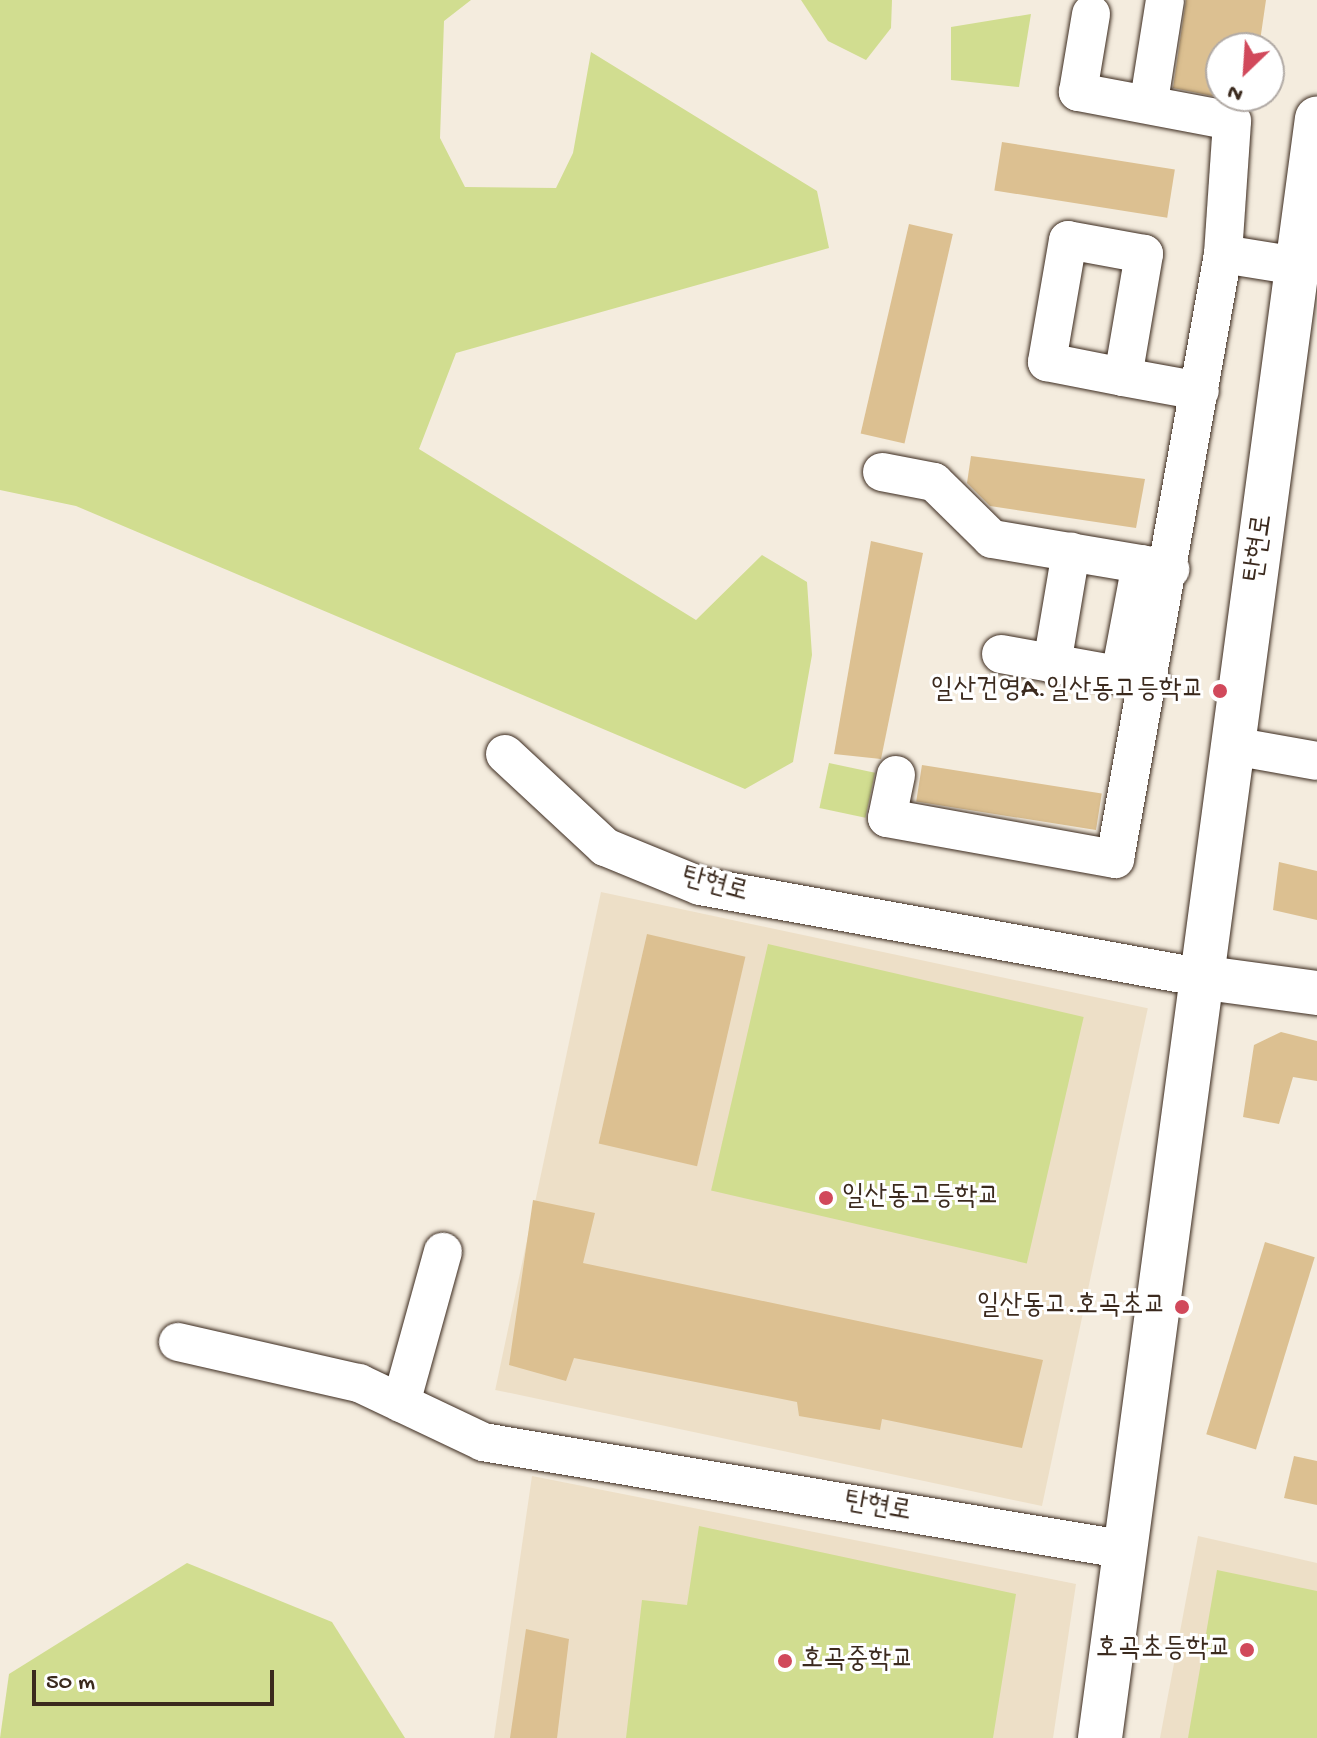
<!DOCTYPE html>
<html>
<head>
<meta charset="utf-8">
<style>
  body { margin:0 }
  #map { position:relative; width:1317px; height:1738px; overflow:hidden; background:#f4ecde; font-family:"Gochi Hand","Poor Story",sans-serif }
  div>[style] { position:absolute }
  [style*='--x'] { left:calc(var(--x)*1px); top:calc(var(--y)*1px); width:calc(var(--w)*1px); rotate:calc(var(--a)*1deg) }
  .built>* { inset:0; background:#eddfc7; transform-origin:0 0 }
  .green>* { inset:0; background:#d1dd90; transform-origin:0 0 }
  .building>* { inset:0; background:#dcc091; transform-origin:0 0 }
  .roads { filter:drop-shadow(0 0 2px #3b2a1e) drop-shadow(0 0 2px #3b2a1e) }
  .minor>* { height:38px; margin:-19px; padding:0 19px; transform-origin:19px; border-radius:19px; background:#fff }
  .major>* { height:44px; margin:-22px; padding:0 22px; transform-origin:22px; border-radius:22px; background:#fff }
  .dots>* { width:22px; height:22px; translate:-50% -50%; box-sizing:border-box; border:4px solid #fff; border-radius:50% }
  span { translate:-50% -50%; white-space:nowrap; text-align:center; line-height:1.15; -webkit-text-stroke:6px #fff; paint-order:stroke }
  .street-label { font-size:28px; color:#3b2a1e }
  .poi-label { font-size:28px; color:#3b2a1e }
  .right { translate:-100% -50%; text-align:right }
  .left { translate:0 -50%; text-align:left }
  .north { position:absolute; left:1205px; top:32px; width:80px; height:80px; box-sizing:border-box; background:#fff; border:2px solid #b1aaa5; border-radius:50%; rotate:205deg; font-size:22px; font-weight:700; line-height:32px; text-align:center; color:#3b2a1e }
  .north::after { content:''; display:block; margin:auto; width:28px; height:36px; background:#d1495b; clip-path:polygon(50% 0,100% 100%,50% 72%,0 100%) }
  .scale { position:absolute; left:32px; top:1670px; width:242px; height:36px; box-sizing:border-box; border:4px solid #3b2a1e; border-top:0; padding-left:10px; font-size:24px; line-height:28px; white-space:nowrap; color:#3b2a1e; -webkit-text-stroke:6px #fff; paint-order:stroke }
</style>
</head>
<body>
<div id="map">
  <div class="built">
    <i style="left:601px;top:892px;width:559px;height:509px;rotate:12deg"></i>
    <i style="clip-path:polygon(532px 1476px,1076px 1584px,1053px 1738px,494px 1738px)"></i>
    <i style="clip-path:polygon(1198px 1536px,1317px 1563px,1317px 1738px,1160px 1738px)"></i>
  </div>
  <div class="green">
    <i style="clip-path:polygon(0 0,471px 0,444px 21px,440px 138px,465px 187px,556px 188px,573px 153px,591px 52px,817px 191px,829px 248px,456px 353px,419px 449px,696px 620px,762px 555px,807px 582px,812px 655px,793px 762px,745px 789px,76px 506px,0 490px)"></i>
    <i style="clip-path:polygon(801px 0,892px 0,891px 28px,866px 60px,828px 41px)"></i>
    <i style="clip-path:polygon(1031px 14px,1019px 87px,951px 80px,951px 27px)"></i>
    <i style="left:829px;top:763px;width:47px;height:46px;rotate:12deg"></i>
    <i style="left:768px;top:944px;width:324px;height:253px;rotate:13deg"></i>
    <i style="clip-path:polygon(699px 1526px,1016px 1594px,993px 1738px,626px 1738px,642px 1600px,687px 1605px)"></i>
    <i style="clip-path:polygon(187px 1563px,332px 1622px,405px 1738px,0 1738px,9px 1674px)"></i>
    <i style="clip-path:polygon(1217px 1570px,1317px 1591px,1317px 1738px,1188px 1738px)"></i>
  </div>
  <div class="building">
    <i style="clip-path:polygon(1186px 0,1266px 0,1259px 48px,1221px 48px,1221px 96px,1253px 96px,1252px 104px,1173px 88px)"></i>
    <i style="left:1002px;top:142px;width:175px;height:49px;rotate:9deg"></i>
    <i style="left:909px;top:224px;width:45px;height:215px;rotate:13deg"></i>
    <i style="clip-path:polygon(971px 456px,1145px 479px,1136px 528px,990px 506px,967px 483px)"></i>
    <i style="clip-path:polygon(871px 541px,923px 553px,881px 759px,834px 754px)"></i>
    <i style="left:922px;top:765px;width:182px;height:37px;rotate:9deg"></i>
    <i style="clip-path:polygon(1279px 862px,1317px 871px,1317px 920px,1273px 910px)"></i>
    <i style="left:647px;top:934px;width:101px;height:215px;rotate:13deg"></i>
    <i style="clip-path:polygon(1281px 1032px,1317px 1041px,1317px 1081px,1293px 1077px,1279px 1124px,1243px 1117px,1254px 1045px)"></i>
    <i style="clip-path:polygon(533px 1200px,595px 1213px,583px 1263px,1043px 1360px,1022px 1448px,882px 1419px,880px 1430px,799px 1416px,797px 1402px,574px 1358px,566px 1381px,509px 1365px)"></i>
    <i style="left:1265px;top:1242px;width:52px;height:201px;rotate:17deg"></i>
    <i style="clip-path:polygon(1294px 1456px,1317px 1461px,1317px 1505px,1284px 1498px)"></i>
    <i style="clip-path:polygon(526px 1629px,569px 1639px,557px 1738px,510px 1738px)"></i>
  </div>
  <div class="roads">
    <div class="minor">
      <i style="--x:1149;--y:101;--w:102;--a:-81"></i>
      <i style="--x:1223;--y:254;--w:75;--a:9.2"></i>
      <i style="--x:1123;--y:377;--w:125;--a:-80.3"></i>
      <i style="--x:1144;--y:254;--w:77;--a:-169.6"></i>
      <i style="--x:1068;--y:240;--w:124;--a:99.8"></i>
      <i style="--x:1047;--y:362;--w:77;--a:11.2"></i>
      <i style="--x:1123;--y:377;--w:78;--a:10.3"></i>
      <i style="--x:882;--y:472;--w:53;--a:10.9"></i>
      <i style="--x:934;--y:482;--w:81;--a:44.5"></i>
      <i style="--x:992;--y:539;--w:181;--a:9.6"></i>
      <i style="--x:1001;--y:654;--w:152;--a:10.2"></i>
      <i style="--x:1052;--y:664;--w:114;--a:-80.4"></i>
      <i style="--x:1120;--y:675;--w:113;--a:-79.3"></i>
      <i style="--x:1233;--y:746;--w:85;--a:10.1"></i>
      <i style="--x:505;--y:754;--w:137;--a:42.9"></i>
      <i style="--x:605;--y:847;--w:103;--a:22.3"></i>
      <i style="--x:700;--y:886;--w:507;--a:10.34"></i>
      <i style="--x:896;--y:775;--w:44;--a:101.8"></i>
      <i style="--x:887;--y:818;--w:232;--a:10.2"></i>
      <i style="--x:1115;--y:859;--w:615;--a:-79.88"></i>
      <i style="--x:1223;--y:254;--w:133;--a:-86.1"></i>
      <i style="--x:1232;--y:121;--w:157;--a:-169.3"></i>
      <i style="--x:1078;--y:92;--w:79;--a:-80.5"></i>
      <i style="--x:178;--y:1342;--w:186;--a:12.8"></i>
      <i style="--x:359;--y:1383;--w:137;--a:25.4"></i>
      <i style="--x:483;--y:1442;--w:653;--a:9.52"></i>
      <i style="--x:401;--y:1403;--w:157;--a:-74.5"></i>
    </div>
    <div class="major">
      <i style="--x:1199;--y:977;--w:119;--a:7.7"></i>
      <i style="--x:1100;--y:1738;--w:1634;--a:-82.37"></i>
    </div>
  </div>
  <div class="dots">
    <i style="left:1220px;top:691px;background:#d1495b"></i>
    <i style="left:826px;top:1198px;background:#d1495b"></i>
    <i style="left:1182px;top:1307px;background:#d1495b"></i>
    <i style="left:1247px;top:1650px;background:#d1495b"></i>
    <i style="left:785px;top:1661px;background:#d1495b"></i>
  </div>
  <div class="street-label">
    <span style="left:1260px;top:548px;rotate:-82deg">탄현로</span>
    <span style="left:715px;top:886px;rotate:15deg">탄현로</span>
    <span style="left:878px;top:1508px;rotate:10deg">탄현로</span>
  </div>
  <div class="poi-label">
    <span class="right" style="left:1204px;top:691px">일산건영A.일산동고등학교</span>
    <span class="left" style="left:842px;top:1198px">일산동고등학교</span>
    <span class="right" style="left:1166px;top:1307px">일산동고.호곡초교</span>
    <span class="right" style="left:1231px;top:1650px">호곡초등학교</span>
    <span class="left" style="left:801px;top:1661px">호곡중학교</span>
  </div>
  <div class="north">N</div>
  <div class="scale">50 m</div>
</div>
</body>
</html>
